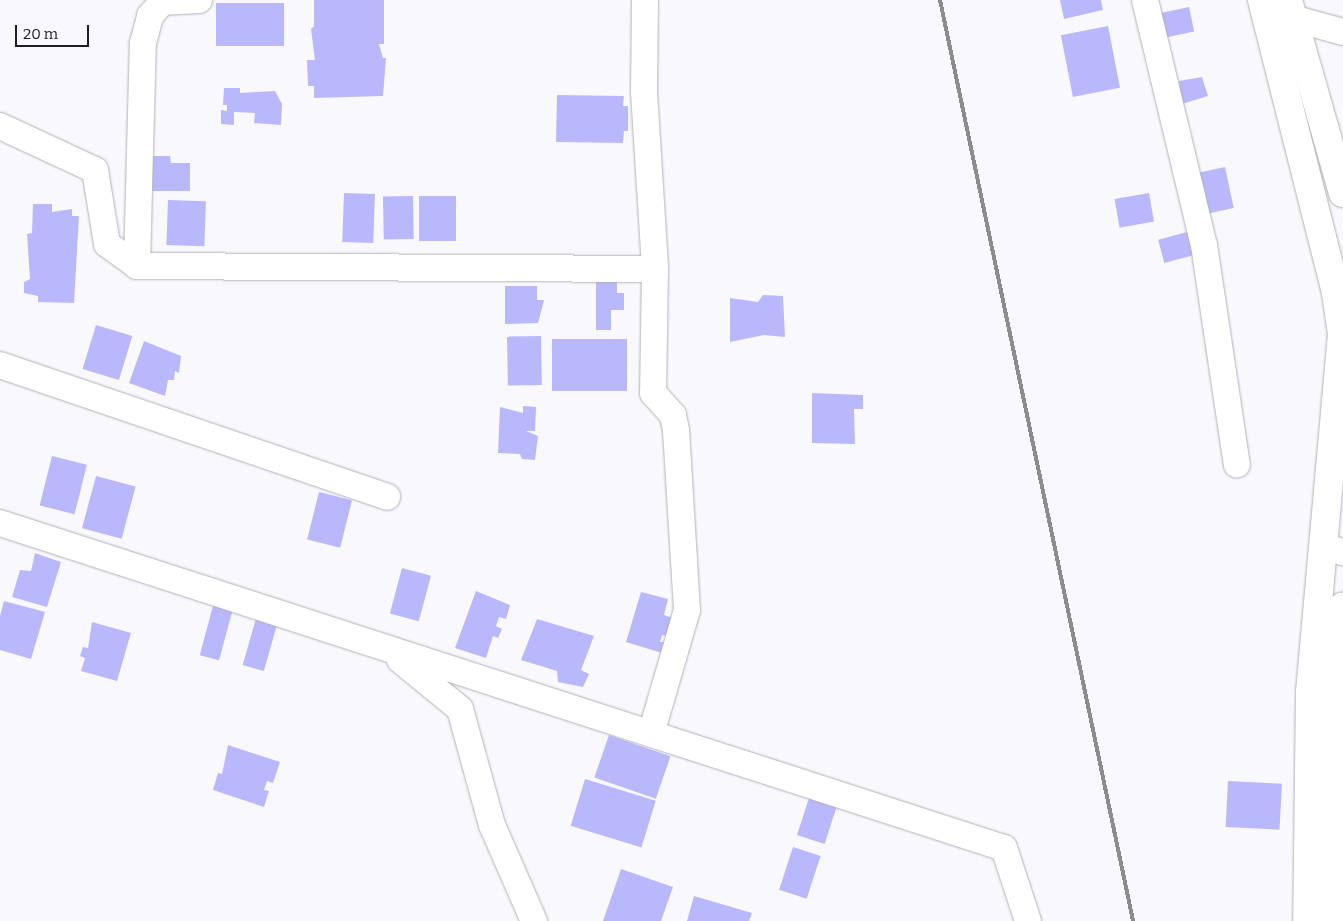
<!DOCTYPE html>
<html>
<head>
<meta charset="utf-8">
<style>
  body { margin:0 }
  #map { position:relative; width:1343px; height:921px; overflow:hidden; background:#f8f8fe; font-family:Bitter,serif }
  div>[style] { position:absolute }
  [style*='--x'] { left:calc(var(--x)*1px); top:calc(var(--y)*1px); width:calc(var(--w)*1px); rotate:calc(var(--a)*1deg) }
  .building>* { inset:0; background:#bab8fd; transform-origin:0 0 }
  .roads { filter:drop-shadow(0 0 1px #b1b2b6) drop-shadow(0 0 1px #b1b2b6) }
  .minor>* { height:26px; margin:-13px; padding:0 13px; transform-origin:13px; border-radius:13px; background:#fff }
  .tertiary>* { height:28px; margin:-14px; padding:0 14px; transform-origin:14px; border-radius:14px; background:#fff }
  .rail>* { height:4px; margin:-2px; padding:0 2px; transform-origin:2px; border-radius:2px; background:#8c8c90 }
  span { translate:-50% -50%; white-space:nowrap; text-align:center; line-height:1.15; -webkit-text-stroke:4px #f8f8fe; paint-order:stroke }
  .scale { position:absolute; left:15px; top:25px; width:74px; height:22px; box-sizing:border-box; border:2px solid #1e1e20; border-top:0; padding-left:6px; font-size:15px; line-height:18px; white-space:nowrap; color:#1e1e20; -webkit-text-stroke:4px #f8f8fe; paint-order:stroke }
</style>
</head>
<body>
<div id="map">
  <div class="building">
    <i style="clip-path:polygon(314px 0,384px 0,384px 44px,379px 44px,383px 58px,386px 58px,383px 96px,314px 98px,314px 86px,308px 86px,307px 60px,315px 60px,311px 29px,314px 26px)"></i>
    <i style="clip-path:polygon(1060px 0,1101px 0,1103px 10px,1064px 19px)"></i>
    <i style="left:284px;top:3px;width:43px;height:68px;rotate:90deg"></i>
    <i style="left:1189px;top:7px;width:25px;height:29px;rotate:78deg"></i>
    <i style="left:1108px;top:26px;width:63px;height:48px;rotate:79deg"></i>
    <i style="clip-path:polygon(1202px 77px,1208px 96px,1182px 104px,1179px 81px)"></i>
    <i style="clip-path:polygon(224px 88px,240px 88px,240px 93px,275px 91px,282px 104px,281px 125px,254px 123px,255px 113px,234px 112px,234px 125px,221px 124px,221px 110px,227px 111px,227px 105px,223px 105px)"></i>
    <i style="clip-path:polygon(557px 95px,624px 96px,623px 106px,628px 106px,628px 131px,624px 131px,623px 143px,556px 142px)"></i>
    <i style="clip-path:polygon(150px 156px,170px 156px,171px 163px,190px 163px,190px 191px,149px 191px)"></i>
    <i style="left:1225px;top:167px;width:42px;height:26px;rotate:78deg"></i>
    <i style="left:344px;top:193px;width:31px;height:49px;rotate:2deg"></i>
    <i style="left:1149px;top:193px;width:29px;height:35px;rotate:80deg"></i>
    <i style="left:413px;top:196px;width:43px;height:30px;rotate:89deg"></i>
    <i style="left:419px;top:196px;width:37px;height:45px"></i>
    <i style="left:168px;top:200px;width:38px;height:45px;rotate:2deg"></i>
    <i style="clip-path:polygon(33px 204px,52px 204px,52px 212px,72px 209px,72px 216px,79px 216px,74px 303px,38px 302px,38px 296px,24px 293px,24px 282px,30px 279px,27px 234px,32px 233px)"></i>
    <i style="left:1191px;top:231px;width:24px;height:34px;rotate:75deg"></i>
    <i style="clip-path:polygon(617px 277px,617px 293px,624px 293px,624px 310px,611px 310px,611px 330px,596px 330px,596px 278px)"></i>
    <i style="clip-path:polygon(505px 286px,537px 286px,537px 300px,544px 300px,538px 323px,505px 324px)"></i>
    <i style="clip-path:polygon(763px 295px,783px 296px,785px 337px,764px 335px,730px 342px,730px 298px,758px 302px)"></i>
    <i style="left:96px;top:325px;width:38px;height:46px;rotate:17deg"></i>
    <i style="left:541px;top:336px;width:49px;height:34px;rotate:89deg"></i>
    <i style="left:552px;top:339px;width:75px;height:52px"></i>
    <i style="clip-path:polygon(144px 341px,181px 356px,179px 373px,175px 371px,174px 380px,168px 380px,165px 396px,129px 383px)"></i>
    <i style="clip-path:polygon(812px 393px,863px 395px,863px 409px,854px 409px,855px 444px,812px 443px)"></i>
    <i style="clip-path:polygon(523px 406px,536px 407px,535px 431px,526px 431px,538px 436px,535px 460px,522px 459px,520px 454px,498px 453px,500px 407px,523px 413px)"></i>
    <i style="left:52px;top:456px;width:36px;height:51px;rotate:14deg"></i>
    <i style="left:96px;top:476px;width:41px;height:54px;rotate:15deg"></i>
    <i style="left:319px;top:492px;width:34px;height:49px;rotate:14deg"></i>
    <i style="clip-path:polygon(35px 553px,61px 562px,47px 607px,12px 597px,20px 570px,31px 571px)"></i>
    <i style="left:402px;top:568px;width:30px;height:47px;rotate:15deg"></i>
    <i style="clip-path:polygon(476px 591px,510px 605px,506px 619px,499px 617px,496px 626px,502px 629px,498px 638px,493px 636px,486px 658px,455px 648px)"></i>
    <i style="clip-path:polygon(641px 592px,668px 599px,664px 615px,679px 620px,668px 636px,662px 635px,660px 642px,666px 642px,662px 653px,626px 642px)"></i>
    <i style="clip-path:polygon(4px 601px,45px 612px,31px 659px,0 650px,0 616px)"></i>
    <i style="left:214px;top:602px;width:20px;height:55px;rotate:15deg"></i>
    <i style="left:257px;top:615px;width:22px;height:52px;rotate:16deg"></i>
    <i style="clip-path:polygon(537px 619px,594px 636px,581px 670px,589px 674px,583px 687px,558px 682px,557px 671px,521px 660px)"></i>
    <i style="clip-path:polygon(92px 622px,131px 633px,117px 681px,81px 671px,85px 658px,80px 656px,83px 647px,88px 648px)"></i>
    <i style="left:609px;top:735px;width:65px;height:45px;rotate:19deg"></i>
    <i style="clip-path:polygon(228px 745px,280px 762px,273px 783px,267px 781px,264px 790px,269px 791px,264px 807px,213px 790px,218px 773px,222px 774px)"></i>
    <i style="left:585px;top:779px;width:74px;height:49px;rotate:17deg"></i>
    <i style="left:1228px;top:781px;width:54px;height:46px;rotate:3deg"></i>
    <i style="left:810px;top:795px;width:29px;height:42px;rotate:18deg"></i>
    <i style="left:793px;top:847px;width:29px;height:45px;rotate:18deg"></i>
    <i style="clip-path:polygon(621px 869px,673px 887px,661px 921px,603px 921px)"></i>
    <i style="clip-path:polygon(694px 896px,752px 913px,749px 921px,687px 921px)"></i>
  </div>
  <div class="roads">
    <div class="minor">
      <i style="--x:645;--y:0;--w:92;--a:90.6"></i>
      <i style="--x:644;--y:92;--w:177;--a:86.4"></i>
      <i style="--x:655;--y:269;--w:124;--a:90.9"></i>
      <i style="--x:653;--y:393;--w:30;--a:48"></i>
      <i style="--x:673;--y:415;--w:15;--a:79"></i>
      <i style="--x:676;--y:430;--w:180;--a:86.5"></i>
      <i style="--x:687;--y:610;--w:129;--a:106.2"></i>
      <i style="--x:1145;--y:0;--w:252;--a:76.5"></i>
      <i style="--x:1204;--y:245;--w:222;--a:81.5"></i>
      <i style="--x:1292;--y:18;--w:53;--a:15.4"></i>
      <i style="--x:0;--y:126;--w:105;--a:24.9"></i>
      <i style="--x:95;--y:170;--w:75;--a:80.8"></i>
      <i style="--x:107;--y:244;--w:37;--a:36"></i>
      <i style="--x:137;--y:266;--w:518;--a:0.33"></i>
      <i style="--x:137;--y:266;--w:223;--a:-88.5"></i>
      <i style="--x:143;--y:43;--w:28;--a:-75"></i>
      <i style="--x:150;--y:16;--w:18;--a:-49"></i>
      <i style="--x:162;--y:2;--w:37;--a:-3"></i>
      <i style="--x:0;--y:365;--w:409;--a:18.8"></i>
      <i style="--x:0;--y:523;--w:1055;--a:17.94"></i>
      <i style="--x:1004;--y:848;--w:77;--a:71.8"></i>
      <i style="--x:1325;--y:547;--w:19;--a:16"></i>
      <i style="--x:400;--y:660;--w:77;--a:39.2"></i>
      <i style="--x:460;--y:709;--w:120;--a:74.6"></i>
      <i style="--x:492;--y:825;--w:105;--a:66.4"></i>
    </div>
    <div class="tertiary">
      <i style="--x:1262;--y:0;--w:302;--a:75.8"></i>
      <i style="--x:1336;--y:293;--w:41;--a:81.7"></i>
      <i style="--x:1342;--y:334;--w:358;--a:95.1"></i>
      <i style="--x:1310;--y:691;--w:230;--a:90.7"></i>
      <i style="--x:1288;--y:0;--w:201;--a:74.1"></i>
      <i style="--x:1335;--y:921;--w:130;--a:-91.8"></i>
      <i style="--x:1331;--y:791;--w:185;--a:-86.3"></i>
    </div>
  </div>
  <div class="rail">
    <i style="--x:940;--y:0;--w:941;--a:78.16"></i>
  </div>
  <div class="scale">20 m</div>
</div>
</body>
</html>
